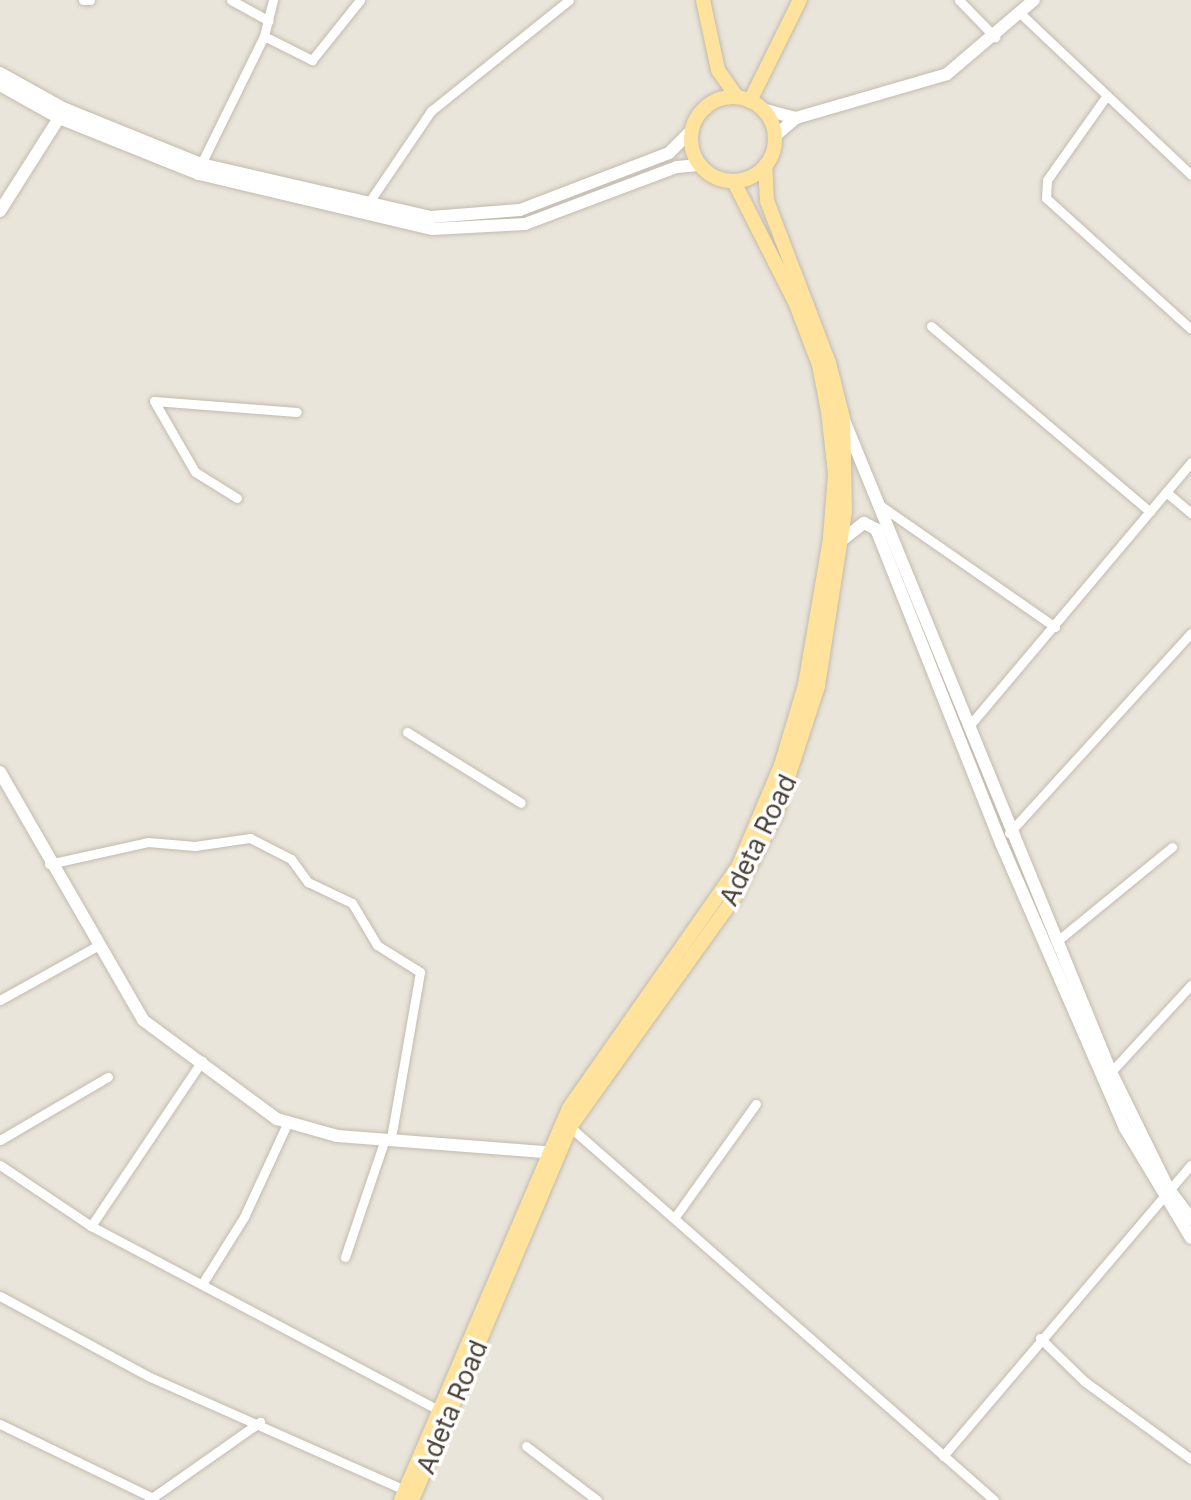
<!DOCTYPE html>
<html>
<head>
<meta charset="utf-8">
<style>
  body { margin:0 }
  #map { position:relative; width:1191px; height:1500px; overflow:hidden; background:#f6f3ec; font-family:Inter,sans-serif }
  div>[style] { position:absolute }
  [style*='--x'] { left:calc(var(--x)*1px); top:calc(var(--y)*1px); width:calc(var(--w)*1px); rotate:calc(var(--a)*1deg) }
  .residential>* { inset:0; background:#eae5da; transform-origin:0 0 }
  .roads { filter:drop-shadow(0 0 2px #c2bbae) drop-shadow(0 0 2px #c2bbae) }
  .minor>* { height:9px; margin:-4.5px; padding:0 4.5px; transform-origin:4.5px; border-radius:4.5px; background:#fff }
  .tertiary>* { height:12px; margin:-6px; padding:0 6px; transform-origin:6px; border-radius:6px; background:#fff }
  .primary>* { height:14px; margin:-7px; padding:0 7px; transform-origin:7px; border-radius:7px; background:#ffe39c }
  .primary>.ring { margin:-7px; padding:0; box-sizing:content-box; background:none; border:14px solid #ffe39c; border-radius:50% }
  span { translate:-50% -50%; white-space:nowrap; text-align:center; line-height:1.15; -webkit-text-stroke:7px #fff; paint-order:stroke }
  .street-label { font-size:26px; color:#4b4439 }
</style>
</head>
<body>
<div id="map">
  <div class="residential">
    <i style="left:0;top:0;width:1191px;height:1500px"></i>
  </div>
  <div class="roads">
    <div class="minor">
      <i style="--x:83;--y:0;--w:7;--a:0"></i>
      <i style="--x:231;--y:0;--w:43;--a:28.9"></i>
      <i style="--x:959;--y:0;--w:52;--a:45.8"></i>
      <i style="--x:1021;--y:14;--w:234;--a:43.4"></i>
      <i style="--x:264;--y:36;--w:54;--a:26.6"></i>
      <i style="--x:312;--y:60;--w:77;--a:-51.3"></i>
      <i style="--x:1105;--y:98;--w:100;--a:125.3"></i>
      <i style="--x:1047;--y:180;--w:18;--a:93"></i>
      <i style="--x:1046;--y:198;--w:195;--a:42.1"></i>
      <i style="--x:201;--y:164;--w:143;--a:-63.8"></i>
      <i style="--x:264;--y:36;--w:37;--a:-76"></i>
      <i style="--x:367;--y:205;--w:114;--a:-55.8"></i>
      <i style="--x:431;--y:111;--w:177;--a:-38.8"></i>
      <i style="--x:931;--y:326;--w:287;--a:40.3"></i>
      <i style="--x:1166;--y:492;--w:33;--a:40"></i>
      <i style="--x:237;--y:498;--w:49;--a:-148.2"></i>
      <i style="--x:195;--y:472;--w:82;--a:-120"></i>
      <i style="--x:154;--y:401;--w:143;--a:4.4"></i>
      <i style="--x:881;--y:506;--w:212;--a:34.8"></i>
      <i style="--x:969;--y:726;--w:345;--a:-49.9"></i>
      <i style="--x:407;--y:732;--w:134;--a:31.9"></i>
      <i style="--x:1009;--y:833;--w:270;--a:-47.7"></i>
      <i style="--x:49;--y:864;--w:101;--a:-12.5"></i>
      <i style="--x:148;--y:842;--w:47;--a:4.9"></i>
      <i style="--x:195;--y:846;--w:56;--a:-8.3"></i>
      <i style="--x:250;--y:838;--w:46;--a:27.1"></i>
      <i style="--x:291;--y:859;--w:29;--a:54"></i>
      <i style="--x:308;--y:882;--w:49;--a:25.5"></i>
      <i style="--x:352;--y:903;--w:49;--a:59.2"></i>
      <i style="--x:377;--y:945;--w:51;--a:32.1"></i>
      <i style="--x:420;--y:972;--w:169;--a:99.9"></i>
      <i style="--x:1056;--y:942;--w:150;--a:-39.3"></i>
      <i style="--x:0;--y:1000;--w:111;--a:-29.1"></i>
      <i style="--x:1111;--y:1072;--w:118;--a:-47.4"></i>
      <i style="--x:570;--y:1127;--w:565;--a:41.34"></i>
      <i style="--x:0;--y:1140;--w:125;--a:-30.3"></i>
      <i style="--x:0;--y:1165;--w:110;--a:33.8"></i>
      <i style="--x:91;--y:1226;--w:394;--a:27.9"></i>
      <i style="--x:675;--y:1217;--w:139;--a:-54.4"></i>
      <i style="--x:91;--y:1226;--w:199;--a:-56.1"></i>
      <i style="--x:345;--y:1257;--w:125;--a:-71.3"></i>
      <i style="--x:204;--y:1281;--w:75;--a:-58"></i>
      <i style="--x:244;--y:1217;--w:102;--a:-65.2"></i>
      <i style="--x:0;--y:1296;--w:170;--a:28.4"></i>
      <i style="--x:150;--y:1377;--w:279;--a:23.9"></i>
      <i style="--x:1040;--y:1338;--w:62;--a:44.3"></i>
      <i style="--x:1084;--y:1381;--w:132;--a:36.1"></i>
      <i style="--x:0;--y:1424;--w:170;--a:25.8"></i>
      <i style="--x:526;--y:1446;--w:89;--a:37.3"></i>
      <i style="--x:943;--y:1456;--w:382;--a:-49.6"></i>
      <i style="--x:149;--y:1500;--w:136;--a:-35.1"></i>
    </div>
    <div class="tertiary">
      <i style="--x:0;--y:73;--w:72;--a:29.1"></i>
      <i style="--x:63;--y:108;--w:149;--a:22.1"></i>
      <i style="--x:201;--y:164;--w:236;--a:13"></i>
      <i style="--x:431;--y:217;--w:89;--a:-4.5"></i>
      <i style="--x:520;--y:210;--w:160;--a:-20.9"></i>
      <i style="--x:669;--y:153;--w:31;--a:-45"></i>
      <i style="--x:0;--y:85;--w:68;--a:29.2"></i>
      <i style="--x:59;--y:118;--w:151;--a:21.8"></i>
      <i style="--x:199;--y:174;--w:239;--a:13.3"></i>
      <i style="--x:432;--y:229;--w:93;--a:-3.1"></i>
      <i style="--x:525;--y:224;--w:162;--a:-20.6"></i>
      <i style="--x:677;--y:167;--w:22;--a:-5"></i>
      <i style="--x:762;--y:109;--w:35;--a:15"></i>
      <i style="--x:775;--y:136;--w:28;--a:-41"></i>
      <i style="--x:796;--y:118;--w:157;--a:-16.2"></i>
      <i style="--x:947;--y:74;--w:114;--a:-40.4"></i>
      <i style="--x:0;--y:211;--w:110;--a:-57.6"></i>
      <i style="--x:844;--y:420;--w:705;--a:67.73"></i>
      <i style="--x:1111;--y:1072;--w:129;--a:63.8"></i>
      <i style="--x:1168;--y:1188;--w:39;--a:53"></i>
      <i style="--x:842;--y:540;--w:28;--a:-38"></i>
      <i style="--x:864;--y:523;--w:13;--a:27"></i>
      <i style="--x:876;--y:529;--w:338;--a:68.3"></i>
      <i style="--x:1001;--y:843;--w:311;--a:66.5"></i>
      <i style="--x:1125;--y:1128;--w:128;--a:59"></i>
      <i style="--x:0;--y:772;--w:286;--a:60"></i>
      <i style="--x:143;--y:1020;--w:167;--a:36.5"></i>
      <i style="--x:277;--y:1119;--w:62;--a:15.8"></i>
      <i style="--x:337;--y:1136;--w:211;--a:4.4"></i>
    </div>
    <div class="primary">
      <i style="--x:703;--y:0;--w:72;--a:77.9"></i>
      <i style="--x:718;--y:70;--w:33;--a:55"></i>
      <i class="ring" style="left:691px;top:97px;width:70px;height:70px"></i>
      <i style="--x:750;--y:101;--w:113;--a:-63.7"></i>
      <i style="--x:401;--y:1500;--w:426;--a:-66.8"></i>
      <i style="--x:569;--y:1108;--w:294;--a:-55"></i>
      <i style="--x:738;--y:867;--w:111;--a:-67.1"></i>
      <i style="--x:781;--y:765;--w:84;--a:-73.3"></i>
      <i style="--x:805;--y:685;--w:149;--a:-80.3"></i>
      <i style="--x:830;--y:538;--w:64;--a:-85.5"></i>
      <i style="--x:835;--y:474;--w:63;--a:-96.3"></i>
      <i style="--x:828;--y:411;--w:47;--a:-101.1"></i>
      <i style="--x:819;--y:365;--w:65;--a:-110.7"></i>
      <i style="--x:796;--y:304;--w:137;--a:-116.9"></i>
      <i style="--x:412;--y:1500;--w:405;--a:-67"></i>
      <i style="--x:570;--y:1127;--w:282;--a:-54.4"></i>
      <i style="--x:734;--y:898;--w:94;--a:-63.4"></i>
      <i style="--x:776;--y:814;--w:135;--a:-71.8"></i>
      <i style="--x:818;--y:686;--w:176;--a:-81.2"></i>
      <i style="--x:845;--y:512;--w:94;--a:-91.2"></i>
      <i style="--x:843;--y:418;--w:57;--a:-104.3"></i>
      <i style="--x:829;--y:363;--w:173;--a:-110.9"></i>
      <i style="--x:767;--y:201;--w:35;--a:-93"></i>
    </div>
  </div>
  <div class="street-label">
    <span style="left:758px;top:840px;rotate:-64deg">Adeta Road</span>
    <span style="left:452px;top:1407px;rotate:-67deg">Adeta Road</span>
  </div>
</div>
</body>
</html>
